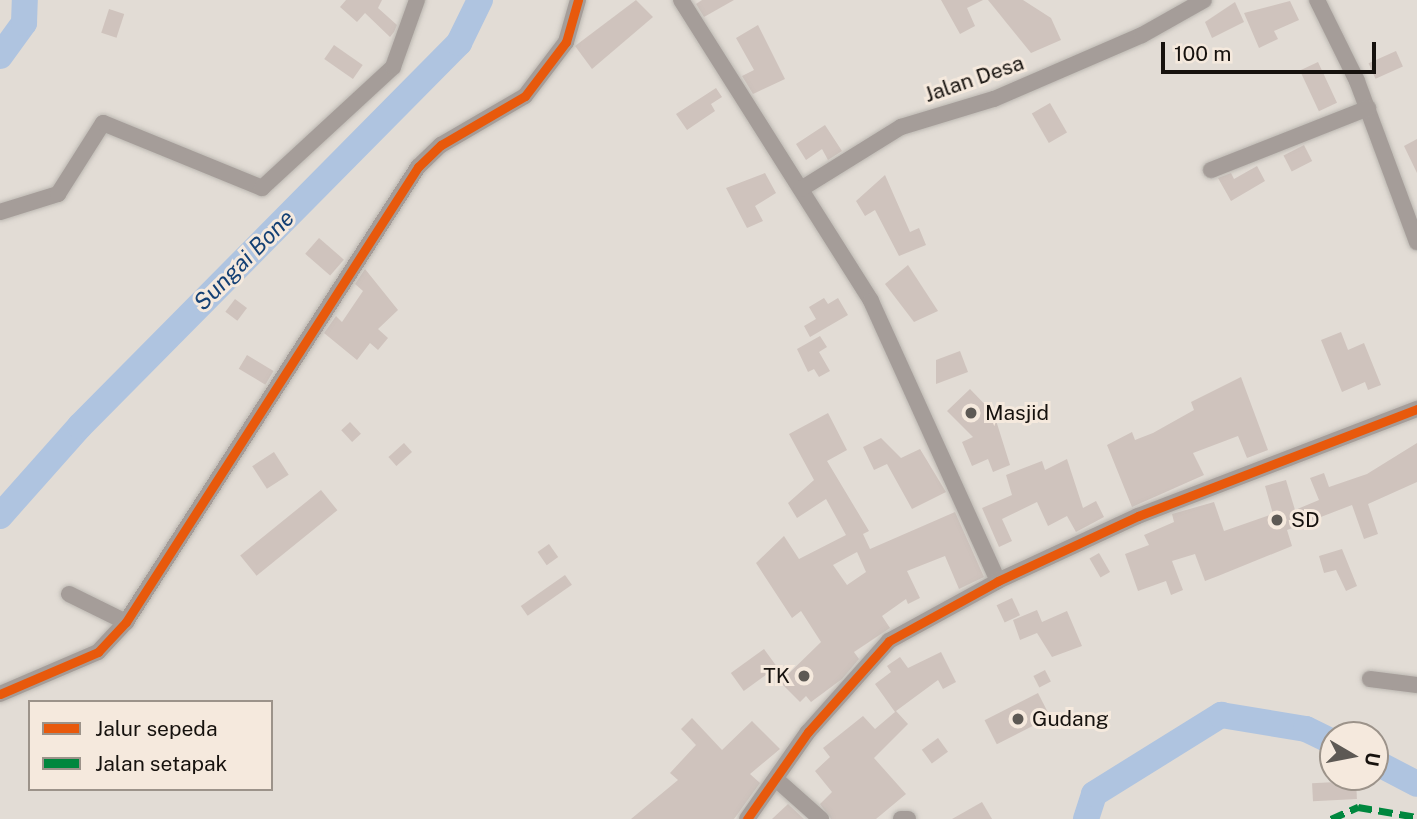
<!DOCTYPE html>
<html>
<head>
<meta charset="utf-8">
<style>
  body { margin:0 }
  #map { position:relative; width:1417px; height:819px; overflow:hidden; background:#e2dcd5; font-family:"Public Sans",sans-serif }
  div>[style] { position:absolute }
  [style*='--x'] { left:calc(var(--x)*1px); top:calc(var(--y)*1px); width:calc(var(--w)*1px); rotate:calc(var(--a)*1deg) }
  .river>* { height:26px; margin:-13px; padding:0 13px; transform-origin:13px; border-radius:13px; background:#afc4e0 }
  .building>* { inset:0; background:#cfc3bd; transform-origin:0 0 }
  .roads { filter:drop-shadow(0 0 2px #bcb8b2) drop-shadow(0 0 2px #bcb8b2) }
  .minor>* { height:16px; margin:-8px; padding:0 8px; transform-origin:8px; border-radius:8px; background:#a59d99 }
  .quiet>* { height:7px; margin-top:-3.5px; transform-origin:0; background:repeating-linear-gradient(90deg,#00873e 0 14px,transparent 0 21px) }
  .cycleway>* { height:9px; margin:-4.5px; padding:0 4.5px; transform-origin:4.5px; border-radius:4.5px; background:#e8590c }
  .dots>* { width:19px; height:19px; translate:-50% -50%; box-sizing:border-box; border:4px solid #f5e9dd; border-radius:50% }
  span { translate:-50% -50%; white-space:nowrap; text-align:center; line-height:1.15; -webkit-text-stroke:6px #f5e9dd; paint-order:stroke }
  .street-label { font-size:21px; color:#16120e }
  .poi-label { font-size:21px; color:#16120e }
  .left { translate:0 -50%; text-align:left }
  .right { translate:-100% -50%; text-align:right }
  .water-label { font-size:23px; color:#144074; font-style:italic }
  .legend { position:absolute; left:28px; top:700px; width:245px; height:91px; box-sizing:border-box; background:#f5e9dd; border:2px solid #9c938a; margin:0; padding:9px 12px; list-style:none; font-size:21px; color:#16120e }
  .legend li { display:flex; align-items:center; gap:14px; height:35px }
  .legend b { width:35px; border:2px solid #9c938a }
  .north { position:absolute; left:1319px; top:721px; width:70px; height:70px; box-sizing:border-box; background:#f5e9dd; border:2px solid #9c938a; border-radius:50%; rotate:100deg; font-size:19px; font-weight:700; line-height:28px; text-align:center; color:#16120e }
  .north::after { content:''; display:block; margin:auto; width:24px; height:32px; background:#5d5954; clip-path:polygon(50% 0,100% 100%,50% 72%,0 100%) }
  .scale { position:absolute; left:1161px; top:42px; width:215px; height:32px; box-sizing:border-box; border:4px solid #16120e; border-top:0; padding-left:9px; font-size:21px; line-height:24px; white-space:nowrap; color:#16120e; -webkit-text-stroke:5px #f5e9dd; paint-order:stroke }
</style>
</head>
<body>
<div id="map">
  <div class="river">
    <i style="--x:0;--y:56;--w:41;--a:-54"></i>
    <i style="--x:24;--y:23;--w:23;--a:-88"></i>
    <i style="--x:0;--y:516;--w:120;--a:-48.4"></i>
    <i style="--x:80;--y:426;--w:539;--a:-45.3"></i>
    <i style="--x:459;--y:43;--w:48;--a:-64"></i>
    <i style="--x:1375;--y:762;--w:47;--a:27.6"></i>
    <i style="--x:1086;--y:819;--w:26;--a:-72"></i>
    <i style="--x:1094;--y:794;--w:150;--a:-31.9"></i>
    <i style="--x:1221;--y:715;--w:86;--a:9.4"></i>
    <i style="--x:1306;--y:729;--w:30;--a:26"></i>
  </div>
  <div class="building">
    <i style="clip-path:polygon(346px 0,382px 0,378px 8px,397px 25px,394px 32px,390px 37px,365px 13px,357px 22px,340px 7px)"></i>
    <i style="clip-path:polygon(636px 0,653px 17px,592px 69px,575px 46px)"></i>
    <i style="clip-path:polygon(702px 0,734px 0,704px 17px,696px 4px)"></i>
    <i style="clip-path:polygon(941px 0,983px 0,967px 8px,975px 26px,960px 34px)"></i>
    <i style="clip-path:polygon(988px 0,1023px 0,1051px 18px,1061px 40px,1031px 53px)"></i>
    <i style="clip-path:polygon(1290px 1px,1299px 20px,1274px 31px,1278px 39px,1259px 48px,1244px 13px)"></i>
    <i style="clip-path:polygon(1235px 2px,1244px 22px,1212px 38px,1205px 22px)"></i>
    <i style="left:109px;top:9px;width:16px;height:25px;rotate:18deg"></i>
    <i style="clip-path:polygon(758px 25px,785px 79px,753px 94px,742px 76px,754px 70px,736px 38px)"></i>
    <i style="left:334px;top:45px;width:35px;height:17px;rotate:35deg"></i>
    <i style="left:1396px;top:51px;width:17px;height:30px;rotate:66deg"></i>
    <i style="left:1318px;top:62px;width:45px;height:20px;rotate:65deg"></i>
    <i style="clip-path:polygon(716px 88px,722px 97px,711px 104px,715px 111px,687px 130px,676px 114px)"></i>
    <i style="left:1050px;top:103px;width:34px;height:21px;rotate:60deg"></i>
    <i style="clip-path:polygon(825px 125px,842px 151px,828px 160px,822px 149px,806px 160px,796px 144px)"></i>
    <i style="clip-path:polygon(1417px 139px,1417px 173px,1404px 146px)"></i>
    <i style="left:1304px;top:145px;width:18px;height:23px;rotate:63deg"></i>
    <i style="clip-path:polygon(1257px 166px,1265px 181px,1231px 201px,1218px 178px,1231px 173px,1234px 179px)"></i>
    <i style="clip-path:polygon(765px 173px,776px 193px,755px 206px,763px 221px,747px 228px,726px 188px)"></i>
    <i style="clip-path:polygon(885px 175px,910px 232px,919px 228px,926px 245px,899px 256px,875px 210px,865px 216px,856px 201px)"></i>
    <i style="left:319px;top:238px;width:33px;height:21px;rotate:41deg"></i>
    <i style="clip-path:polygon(908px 265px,938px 311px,914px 322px,885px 284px)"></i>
    <i style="clip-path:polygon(365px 269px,398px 310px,378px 329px,388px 338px,378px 350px,370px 343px,357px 360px,324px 333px,336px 316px,342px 322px,363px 291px,355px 284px)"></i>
    <i style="clip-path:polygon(824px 298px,828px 304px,838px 298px,848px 315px,810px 337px,804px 326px,816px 319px,809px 307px)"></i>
    <i style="left:235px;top:299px;width:15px;height:16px;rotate:37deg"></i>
    <i style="clip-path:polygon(1341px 332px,1348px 350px,1364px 343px,1381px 385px,1368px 390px,1365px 382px,1342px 392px,1321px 340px)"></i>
    <i style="clip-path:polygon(820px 336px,827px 347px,819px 352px,830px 371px,819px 377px,814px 369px,808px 372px,797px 349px)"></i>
    <i style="clip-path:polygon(960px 351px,968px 372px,936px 384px,936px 360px)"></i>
    <i style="left:247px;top:355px;width:31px;height:16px;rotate:31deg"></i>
    <i style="clip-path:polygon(1241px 377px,1268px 450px,1247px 458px,1238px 436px,1193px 453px,1204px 475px,1132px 507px,1107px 445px,1132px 432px,1135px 440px,1153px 433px,1194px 410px,1191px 402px)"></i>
    <i style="clip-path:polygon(970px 389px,994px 414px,1010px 465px,993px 472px,988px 459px,972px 466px,962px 442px,973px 437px,947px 411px)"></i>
    <i style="clip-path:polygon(evenodd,828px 413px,847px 450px,827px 461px,869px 531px,863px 534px,870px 549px,955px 512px,984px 577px,959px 589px,945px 556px,907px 571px,920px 598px,908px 604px,906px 599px,882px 616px,890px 628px,854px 652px,859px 659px,842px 679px,811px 702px,806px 696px,800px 702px,780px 682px,821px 642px,801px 611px,792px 618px,756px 563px,784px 536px,799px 559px,846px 535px,826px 499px,797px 518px,788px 503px,814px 480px,789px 434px,828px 413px,857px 552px,866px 572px,847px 585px,833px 565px,857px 552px)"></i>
    <i style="left:350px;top:422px;width:16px;height:12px;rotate:47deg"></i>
    <i style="clip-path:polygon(881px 438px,901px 458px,920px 449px,946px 492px,912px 509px,887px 464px,874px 470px,863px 447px)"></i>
    <i style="left:404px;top:443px;width:12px;height:21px;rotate:48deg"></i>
    <i style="clip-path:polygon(1417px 443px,1417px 482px,1368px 504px,1378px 534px,1364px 539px,1352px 505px,1287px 530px,1292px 546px,1218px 576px,1205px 581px,1195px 554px,1172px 561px,1183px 590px,1171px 595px,1166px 581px,1138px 591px,1125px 554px,1149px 545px,1144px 535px,1174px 522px,1172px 514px,1214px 502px,1224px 531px,1273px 514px,1265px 486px,1286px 480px,1295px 510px,1319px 500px,1310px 478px,1324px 473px,1329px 487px,1367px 474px)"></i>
    <i style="left:274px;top:452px;width:27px;height:26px;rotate:57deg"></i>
    <i style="clip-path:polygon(1067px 459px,1083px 508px,1096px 501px,1104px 517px,1076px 532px,1067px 516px,1048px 526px,1037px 502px,1002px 519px,1012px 541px,999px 547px,982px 508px,1012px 495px,1006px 475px,1042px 461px,1045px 470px)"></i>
    <i style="left:321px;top:490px;width:26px;height:104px;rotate:51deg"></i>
    <i style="left:549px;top:544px;width:16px;height:14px;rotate:55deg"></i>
    <i style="clip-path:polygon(1342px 549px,1357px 586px,1346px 591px,1336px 570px,1324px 573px,1319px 556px)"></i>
    <i style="left:1099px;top:553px;width:22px;height:11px;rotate:60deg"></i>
    <i style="left:565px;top:575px;width:12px;height:54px;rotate:55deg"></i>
    <i style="left:1012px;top:598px;width:19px;height:17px;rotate:65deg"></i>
    <i style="clip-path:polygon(1037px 610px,1042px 622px,1067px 611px,1082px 646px,1052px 657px,1037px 633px,1020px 640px,1013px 620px)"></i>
    <i style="left:764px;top:649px;width:22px;height:41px;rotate:54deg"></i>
    <i style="clip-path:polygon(941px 652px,956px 682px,943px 689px,938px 680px,896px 711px,908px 724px,874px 758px,906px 794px,876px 819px,831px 819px,820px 804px,832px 792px,815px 771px,830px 757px,823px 748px,863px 716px,875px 729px,895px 712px,875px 684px,891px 672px,887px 666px,900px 657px,908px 668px)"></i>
    <i style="left:1045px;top:670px;width:13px;height:13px;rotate:63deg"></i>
    <i style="left:1038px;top:693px;width:27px;height:60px;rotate:63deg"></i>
    <i style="clip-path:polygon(692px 718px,722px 750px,752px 721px,780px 749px,750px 774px,760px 783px,734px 819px,631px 819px,678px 780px,670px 773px,696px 745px,681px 729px)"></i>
    <i style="left:938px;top:738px;width:17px;height:20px;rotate:54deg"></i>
    <i style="left:1356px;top:781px;width:18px;height:44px;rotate:87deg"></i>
    <i style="clip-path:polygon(982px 802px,992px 819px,952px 819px)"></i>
    <i style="clip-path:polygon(788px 804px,804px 819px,772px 819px)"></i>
  </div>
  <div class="roads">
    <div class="minor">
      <i style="--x:681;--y:0;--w:356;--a:57.7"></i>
      <i style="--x:871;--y:301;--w:307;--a:65.6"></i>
      <i style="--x:1317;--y:0;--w:90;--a:63.7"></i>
      <i style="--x:1357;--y:81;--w:172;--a:69.6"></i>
      <i style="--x:1211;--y:170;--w:169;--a:-21.5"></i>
      <i style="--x:801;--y:189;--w:118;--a:-31.8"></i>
      <i style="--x:901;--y:127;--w:97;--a:-16.8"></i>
      <i style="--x:994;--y:99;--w:161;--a:-23.4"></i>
      <i style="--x:1142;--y:35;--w:71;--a:-29.4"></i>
      <i style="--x:0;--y:212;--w:61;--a:-17.2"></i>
      <i style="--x:58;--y:194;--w:84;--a:-57.6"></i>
      <i style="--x:103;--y:123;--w:172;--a:22.2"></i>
      <i style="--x:262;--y:188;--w:178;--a:-42.7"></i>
      <i style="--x:393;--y:67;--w:71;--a:-70.3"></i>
      <i style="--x:69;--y:594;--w:64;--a:26.2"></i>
      <i style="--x:1370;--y:679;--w:47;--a:7.3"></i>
      <i style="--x:0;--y:694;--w:107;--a:-23.2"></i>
      <i style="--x:98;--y:652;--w:41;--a:-47"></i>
      <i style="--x:126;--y:622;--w:541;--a:-57.31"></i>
      <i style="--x:418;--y:167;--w:32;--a:-44"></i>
      <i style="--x:441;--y:145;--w:97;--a:-30.3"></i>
      <i style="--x:525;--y:96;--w:68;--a:-52.8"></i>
      <i style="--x:566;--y:42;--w:44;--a:-74.1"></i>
      <i style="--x:777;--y:780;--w:59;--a:41.6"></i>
      <i style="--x:747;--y:819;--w:106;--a:-55"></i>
      <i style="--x:808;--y:732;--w:122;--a:-48.3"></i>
      <i style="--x:889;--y:641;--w:124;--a:-28.8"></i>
      <i style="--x:998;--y:581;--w:154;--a:-24.9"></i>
      <i style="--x:1138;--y:516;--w:299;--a:-21"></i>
      <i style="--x:901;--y:819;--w:7;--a:0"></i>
    </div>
  </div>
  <div class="quiet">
    <i style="--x:1331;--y:819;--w:30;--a:-24"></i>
    <i style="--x:1358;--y:807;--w:60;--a:9.6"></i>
  </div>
  <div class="cycleway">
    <i style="--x:0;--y:694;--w:107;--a:-23.2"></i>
    <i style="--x:98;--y:652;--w:41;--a:-47"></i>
    <i style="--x:126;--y:622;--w:541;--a:-57.31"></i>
    <i style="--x:418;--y:167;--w:32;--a:-44"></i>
    <i style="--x:441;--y:145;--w:97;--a:-30.3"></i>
    <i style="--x:525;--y:96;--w:68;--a:-52.8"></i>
    <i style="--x:566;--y:42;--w:44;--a:-74.1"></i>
    <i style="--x:747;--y:819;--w:106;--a:-55"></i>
    <i style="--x:808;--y:732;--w:122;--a:-48.3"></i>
    <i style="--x:889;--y:641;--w:124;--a:-28.8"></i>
    <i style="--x:998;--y:581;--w:154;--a:-24.9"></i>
    <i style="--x:1138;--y:516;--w:299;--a:-21"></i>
  </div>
  <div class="dots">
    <i style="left:971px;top:413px;background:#5d5954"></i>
    <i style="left:1277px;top:520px;background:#5d5954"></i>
    <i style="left:804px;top:676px;background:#5d5954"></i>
    <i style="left:1018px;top:719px;background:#5d5954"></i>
  </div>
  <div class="street-label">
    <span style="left:974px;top:79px;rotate:-19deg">Jalan Desa</span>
  </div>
  <div class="poi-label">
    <span class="left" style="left:985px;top:413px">Masjid</span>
    <span class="left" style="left:1291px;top:520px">SD</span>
    <span class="right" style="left:790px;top:676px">TK</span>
    <span class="left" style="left:1032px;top:719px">Gudang</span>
  </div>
  <div class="water-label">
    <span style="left:244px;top:260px;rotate:-45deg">Sungai Bone</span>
  </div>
  <ul class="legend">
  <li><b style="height:9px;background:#e8590c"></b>Jalur sepeda</li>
  <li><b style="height:9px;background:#00873e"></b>Jalan setapak</li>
  </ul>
  <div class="north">U</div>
  <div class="scale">100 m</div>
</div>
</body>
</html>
